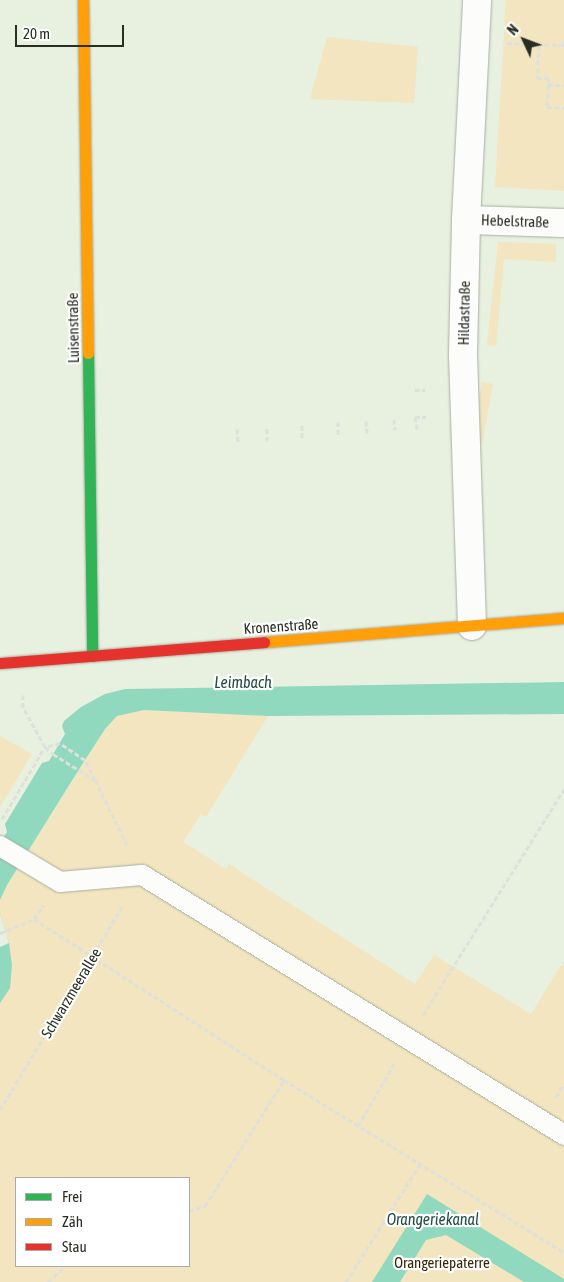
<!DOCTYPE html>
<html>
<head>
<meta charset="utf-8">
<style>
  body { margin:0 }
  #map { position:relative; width:564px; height:1282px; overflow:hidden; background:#e8f0df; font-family:"Asap Condensed",sans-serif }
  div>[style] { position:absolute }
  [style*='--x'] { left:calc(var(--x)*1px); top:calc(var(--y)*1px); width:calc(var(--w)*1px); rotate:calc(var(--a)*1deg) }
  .green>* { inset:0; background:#f2e5bf; transform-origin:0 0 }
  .water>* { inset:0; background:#90d8be }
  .pier>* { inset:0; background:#e8f0df }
  .path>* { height:3px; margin-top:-1.5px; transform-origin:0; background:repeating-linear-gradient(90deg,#dee1db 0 5px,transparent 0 7.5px) }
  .roads { filter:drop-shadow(0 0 1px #a9afa2) drop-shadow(0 0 1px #a9afa2) }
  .lane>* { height:20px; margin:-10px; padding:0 10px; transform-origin:10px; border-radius:10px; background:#fcfdfa }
  .street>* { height:28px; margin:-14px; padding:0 14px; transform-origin:14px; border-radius:14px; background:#fcfdfa }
  .fast>* { height:11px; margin:-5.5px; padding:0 5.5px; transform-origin:5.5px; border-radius:5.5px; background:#30b455 }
  .slow>* { height:11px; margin:-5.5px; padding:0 5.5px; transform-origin:5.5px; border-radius:5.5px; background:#ff9f0a }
  .jam>* { height:11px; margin:-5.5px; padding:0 5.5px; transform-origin:5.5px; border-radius:5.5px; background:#e5322d }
  span { translate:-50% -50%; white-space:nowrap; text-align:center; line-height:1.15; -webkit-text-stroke:4.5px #fff; paint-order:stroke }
  .street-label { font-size:15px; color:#292e22 }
  .park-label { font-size:15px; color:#362604 }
  .water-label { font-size:16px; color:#224d41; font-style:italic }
  .legend { position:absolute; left:15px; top:1177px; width:175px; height:90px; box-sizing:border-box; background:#fff; border:1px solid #a9aba7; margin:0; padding:6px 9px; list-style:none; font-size:15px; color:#292e22 }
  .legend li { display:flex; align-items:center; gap:10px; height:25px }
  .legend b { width:25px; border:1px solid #a9aba7 }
  .north { position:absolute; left:499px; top:15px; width:50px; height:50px; -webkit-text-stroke:4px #fff; paint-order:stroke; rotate:313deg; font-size:14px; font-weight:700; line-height:20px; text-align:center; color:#292e22 }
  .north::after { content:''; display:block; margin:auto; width:18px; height:22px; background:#292e22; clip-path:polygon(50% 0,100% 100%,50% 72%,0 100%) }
  .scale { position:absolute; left:15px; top:25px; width:109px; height:22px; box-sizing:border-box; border:2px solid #292e22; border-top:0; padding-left:6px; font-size:15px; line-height:18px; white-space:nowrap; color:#292e22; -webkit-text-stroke:4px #fff; paint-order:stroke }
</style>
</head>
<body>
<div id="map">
  <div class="green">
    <i style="clip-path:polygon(506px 0,564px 0,564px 191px,495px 187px)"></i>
    <i style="clip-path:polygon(327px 37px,418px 47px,414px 103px,310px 99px)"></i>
    <i style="clip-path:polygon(498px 242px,556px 244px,556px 262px,504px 259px,496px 346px,487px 345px)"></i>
    <i style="left:482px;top:382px;width:11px;height:60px;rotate:10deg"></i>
    <i style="clip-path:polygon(evenodd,144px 710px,268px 716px,206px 817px,201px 814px,183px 842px,226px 869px,229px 864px,415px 984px,434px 955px,531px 1014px,561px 965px,564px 966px,564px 1282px,0 1282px,0 900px,7px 885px,105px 729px,117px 716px,144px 710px,16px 1178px,189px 1178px,189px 1266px,16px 1266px,16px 1178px)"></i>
    <i style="clip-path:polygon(0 736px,32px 754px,0 807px)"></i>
  </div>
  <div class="water">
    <i style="clip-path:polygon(564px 682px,564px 714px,268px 716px,144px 710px,117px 716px,105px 729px,78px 771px,7px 885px,0 900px,0 914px,9px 943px,12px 965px,10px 988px,0 1003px,0 842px,7px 832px,5px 824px,42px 763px,49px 761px,65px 734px,62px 726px,64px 721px,81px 707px,105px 694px,125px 689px)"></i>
    <i style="clip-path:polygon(427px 1194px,564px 1279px,564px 1282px,524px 1282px,446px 1235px,426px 1240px,400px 1282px,372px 1282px)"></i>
  </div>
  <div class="pier">
    <i style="clip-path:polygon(0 914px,9px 943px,0 947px)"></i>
  </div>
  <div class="path">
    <i style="--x:507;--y:43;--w:57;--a:2"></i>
    <i style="--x:564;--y:45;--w:5;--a:-90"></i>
    <i style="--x:539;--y:45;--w:33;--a:93"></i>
    <i style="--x:537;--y:78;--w:12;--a:0"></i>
    <i style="--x:549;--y:78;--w:29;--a:94"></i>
    <i style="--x:547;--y:107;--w:17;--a:3"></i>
    <i style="--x:548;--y:85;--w:16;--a:0"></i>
    <i style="--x:415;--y:390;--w:10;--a:0"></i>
    <i style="--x:394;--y:419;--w:11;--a:85"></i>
    <i style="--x:366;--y:421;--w:12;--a:85"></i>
    <i style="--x:338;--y:422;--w:13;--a:90"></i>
    <i style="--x:302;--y:425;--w:13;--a:90"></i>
    <i style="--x:237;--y:429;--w:14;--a:86"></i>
    <i style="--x:417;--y:429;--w:12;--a:-99"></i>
    <i style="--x:415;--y:417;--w:11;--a:0"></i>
    <i style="--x:267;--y:441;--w:14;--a:-90"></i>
    <i style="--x:95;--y:780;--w:75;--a:63.8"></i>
    <i style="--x:2;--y:819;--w:84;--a:-59.2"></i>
    <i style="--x:45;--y:747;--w:11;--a:41"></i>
    <i style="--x:53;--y:754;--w:49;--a:31.8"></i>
    <i style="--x:95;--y:780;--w:22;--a:-117"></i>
    <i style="--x:85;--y:760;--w:30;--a:-146"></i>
    <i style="--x:60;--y:743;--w:16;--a:165"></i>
    <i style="--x:45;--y:747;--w:46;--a:-118.8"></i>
    <i style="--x:23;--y:707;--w:12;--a:-90"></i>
    <i style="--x:34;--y:919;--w:297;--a:32.8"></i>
    <i style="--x:284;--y:1080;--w:329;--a:31.6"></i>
    <i style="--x:0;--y:933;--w:37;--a:-22"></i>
    <i style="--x:34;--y:919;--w:17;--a:-54"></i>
    <i style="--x:563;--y:962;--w:1;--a:45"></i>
    <i style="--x:423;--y:1015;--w:266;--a:-58"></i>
    <i style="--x:556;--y:1097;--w:15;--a:-58"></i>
    <i style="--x:0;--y:1110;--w:239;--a:-59"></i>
    <i style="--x:358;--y:1126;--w:72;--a:-59.9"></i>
    <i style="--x:189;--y:1211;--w:17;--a:-17"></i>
    <i style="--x:205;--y:1206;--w:149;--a:-57.9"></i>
    <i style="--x:48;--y:1282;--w:23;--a:-43"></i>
    <i style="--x:346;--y:1282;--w:139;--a:-57.9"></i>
  </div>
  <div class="roads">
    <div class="lane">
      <i style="--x:0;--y:846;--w:70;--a:31"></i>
      <i style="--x:60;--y:882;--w:82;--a:-4.9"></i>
      <i style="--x:142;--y:875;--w:496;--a:31.6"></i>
    </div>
    <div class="street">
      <i style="--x:466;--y:220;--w:98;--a:1.8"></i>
      <i style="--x:472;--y:626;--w:272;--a:-91.9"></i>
      <i style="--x:463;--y:354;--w:134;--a:-88.7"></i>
      <i style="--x:466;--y:220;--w:220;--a:-87.1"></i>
    </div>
    <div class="fast">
      <i style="--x:88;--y:353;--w:303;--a:89.2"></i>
    </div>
    <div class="slow">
      <i style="--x:83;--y:0;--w:353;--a:89.2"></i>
      <i style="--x:264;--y:642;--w:301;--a:-4.6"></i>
    </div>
    <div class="jam">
      <i style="--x:0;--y:663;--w:265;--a:-4.5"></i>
    </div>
  </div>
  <div class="street-label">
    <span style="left:515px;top:221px;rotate:2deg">Hebelstraße</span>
    <span style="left:464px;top:313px;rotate:-89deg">Hildastraße</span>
    <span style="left:73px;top:328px;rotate:-91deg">Luisenstraße</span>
    <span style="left:281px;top:626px;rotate:-4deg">Kronenstraße</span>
    <span style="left:71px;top:993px;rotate:-59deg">Schwarzmeerallee</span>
  </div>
  <div class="park-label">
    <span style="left:442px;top:1263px">Orangeriepaterre</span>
  </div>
  <div class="water-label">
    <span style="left:243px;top:682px">Leimbach</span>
    <span style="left:433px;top:1219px">Orangeriekanal</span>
  </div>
  <ul class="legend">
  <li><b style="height:6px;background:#30b455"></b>Frei</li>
  <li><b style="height:6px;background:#ff9f0a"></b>Zäh</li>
  <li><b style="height:6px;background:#e5322d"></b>Stau</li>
  </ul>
  <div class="north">N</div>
  <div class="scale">20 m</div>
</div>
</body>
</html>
